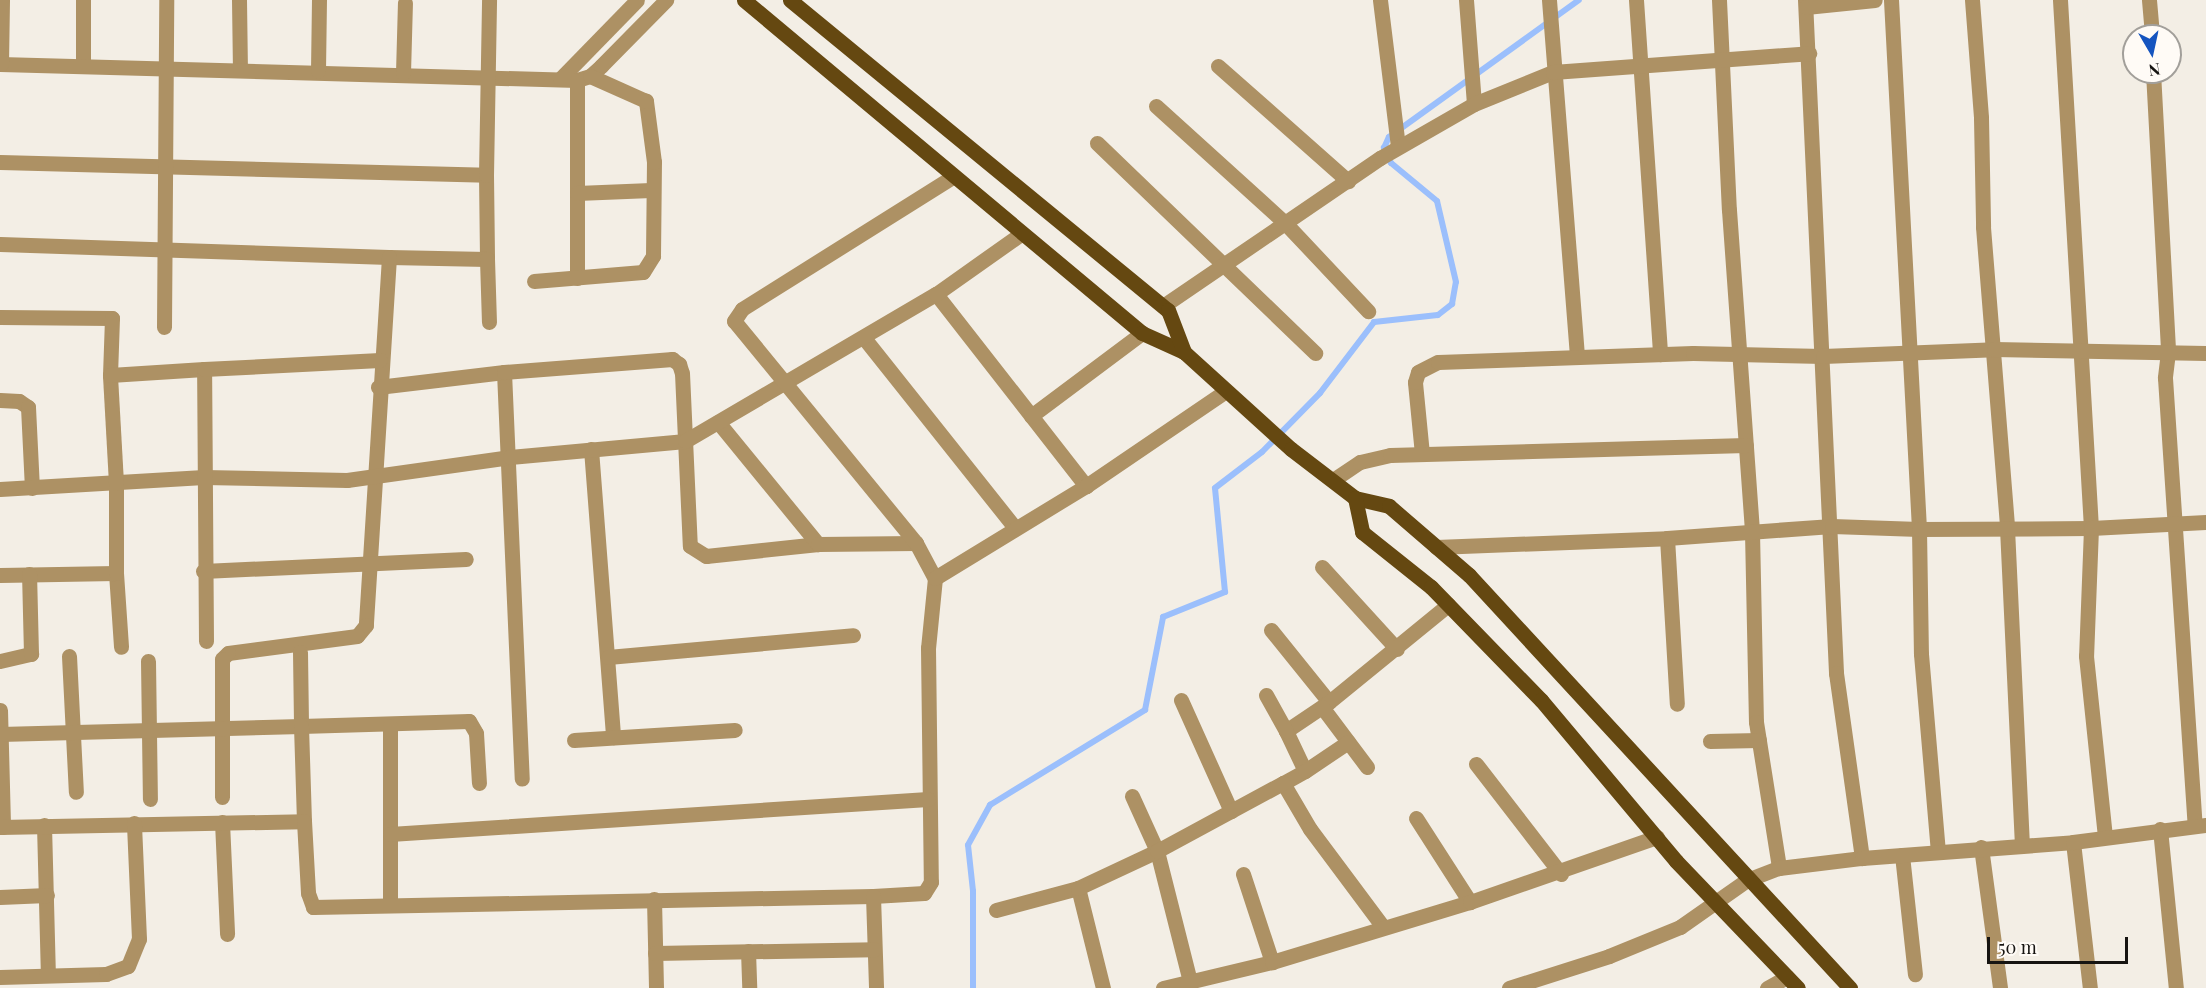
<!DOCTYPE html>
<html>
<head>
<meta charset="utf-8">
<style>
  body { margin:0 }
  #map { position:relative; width:2206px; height:988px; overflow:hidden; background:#f3eee5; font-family:"Playfair Display",serif }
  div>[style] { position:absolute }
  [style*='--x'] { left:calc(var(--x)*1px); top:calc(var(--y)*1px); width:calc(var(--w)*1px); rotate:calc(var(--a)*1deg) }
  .stream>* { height:6px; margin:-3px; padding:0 3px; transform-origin:3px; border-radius:3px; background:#9bbffc }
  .minor>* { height:15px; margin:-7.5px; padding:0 7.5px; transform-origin:7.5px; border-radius:7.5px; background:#ad9164 }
  .major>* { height:15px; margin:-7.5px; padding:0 7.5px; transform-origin:7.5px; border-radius:7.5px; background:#654811 }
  span { translate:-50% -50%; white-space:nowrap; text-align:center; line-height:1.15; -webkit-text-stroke:5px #fffbf6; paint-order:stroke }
  .north { position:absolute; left:2122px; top:24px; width:60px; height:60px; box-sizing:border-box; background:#fffbf6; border:2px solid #a29f9a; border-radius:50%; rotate:171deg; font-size:16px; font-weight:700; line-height:24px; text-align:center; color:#161411 }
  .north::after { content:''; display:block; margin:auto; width:21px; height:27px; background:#1554bf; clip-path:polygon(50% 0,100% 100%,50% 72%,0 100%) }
  .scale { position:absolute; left:1987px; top:937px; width:141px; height:27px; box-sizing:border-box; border:3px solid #161411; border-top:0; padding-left:8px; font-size:18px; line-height:21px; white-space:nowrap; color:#161411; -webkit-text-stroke:4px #fffbf6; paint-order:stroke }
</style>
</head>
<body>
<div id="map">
  <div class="stream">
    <i style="--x:973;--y:988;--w:97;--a:-90"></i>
    <i style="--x:973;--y:891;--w:46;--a:-96.2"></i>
    <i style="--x:968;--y:845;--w:46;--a:-61.2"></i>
    <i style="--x:990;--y:805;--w:182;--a:-31.5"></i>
    <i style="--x:1145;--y:710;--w:95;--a:-79"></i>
    <i style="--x:1163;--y:617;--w:67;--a:-22"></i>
    <i style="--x:1225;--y:592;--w:104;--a:-95.5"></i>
    <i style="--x:1215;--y:488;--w:59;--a:-37.5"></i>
    <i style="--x:1262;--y:452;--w:83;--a:-45.5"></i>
    <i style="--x:1320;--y:393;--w:89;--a:-52.7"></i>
    <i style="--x:1374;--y:322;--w:64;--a:-6.2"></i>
    <i style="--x:1438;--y:315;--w:18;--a:-38"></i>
    <i style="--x:1452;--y:304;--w:22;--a:-80"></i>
    <i style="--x:1456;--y:282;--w:83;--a:-103.2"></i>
    <i style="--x:1437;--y:201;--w:60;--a:-140.4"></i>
    <i style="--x:1391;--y:163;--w:17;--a:-115"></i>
    <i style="--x:1384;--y:148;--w:12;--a:-66"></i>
    <i style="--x:1389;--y:137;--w:234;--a:-35.8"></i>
  </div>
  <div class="minor">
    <i style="--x:83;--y:0;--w:66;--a:90"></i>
    <i style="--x:239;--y:0;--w:70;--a:89.2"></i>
    <i style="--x:1380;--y:0;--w:148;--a:83"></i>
    <i style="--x:1466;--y:0;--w:104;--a:85.6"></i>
    <i style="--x:1549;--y:0;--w:358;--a:85.5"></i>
    <i style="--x:1636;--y:0;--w:355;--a:86.1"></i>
    <i style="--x:1719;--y:0;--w:210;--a:87.3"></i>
    <i style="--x:1729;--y:210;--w:323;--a:85.9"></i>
    <i style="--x:1752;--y:532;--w:190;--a:88.8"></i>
    <i style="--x:1756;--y:722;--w:148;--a:81"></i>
    <i style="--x:1805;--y:0;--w:674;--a:87.36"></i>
    <i style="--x:1836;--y:673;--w:187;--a:82"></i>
    <i style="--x:1891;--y:0;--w:530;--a:86.97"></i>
    <i style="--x:1919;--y:529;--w:125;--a:89.1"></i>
    <i style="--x:1921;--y:654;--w:198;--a:85.1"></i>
    <i style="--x:1972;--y:0;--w:118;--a:85.6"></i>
    <i style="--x:1981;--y:118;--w:109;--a:88.9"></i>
    <i style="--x:1983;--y:227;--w:302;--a:85.4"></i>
    <i style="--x:2007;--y:528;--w:318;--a:87.3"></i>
    <i style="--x:2060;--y:0;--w:529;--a:86.64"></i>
    <i style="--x:2091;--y:528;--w:128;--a:92.2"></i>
    <i style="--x:2086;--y:656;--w:182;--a:84"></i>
    <i style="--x:2149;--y:0;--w:36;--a:85"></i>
    <i style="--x:1806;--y:7;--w:69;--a:-5.8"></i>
    <i style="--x:0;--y:64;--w:577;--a:1.59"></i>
    <i style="--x:577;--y:80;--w:14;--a:-17"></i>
    <i style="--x:590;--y:76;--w:15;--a:-42"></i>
    <i style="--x:601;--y:66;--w:93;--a:-45.4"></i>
    <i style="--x:1;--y:64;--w:64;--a:-89.1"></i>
    <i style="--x:1218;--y:66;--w:174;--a:41.5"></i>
    <i style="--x:318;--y:71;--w:71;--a:-89.2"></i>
    <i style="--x:2153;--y:72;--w:280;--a:86.9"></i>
    <i style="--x:2168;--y:352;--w:26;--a:97"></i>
    <i style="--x:2165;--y:378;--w:447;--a:86.2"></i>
    <i style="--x:403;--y:73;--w:70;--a:-88.4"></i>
    <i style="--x:560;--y:79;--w:110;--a:-45.7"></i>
    <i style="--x:577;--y:80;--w:198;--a:90"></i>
    <i style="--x:1156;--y:106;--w:176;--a:42.2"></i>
    <i style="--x:1286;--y:224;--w:120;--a:46.7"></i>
    <i style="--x:1097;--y:143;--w:303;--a:43.9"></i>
    <i style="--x:0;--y:162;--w:486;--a:1.5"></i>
    <i style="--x:486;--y:175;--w:84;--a:89.3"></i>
    <i style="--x:487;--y:259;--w:98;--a:-178.8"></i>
    <i style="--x:486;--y:175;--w:175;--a:-89"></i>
    <i style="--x:577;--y:193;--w:74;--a:-2.3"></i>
    <i style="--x:0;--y:244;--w:389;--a:1.9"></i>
    <i style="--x:389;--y:257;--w:369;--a:93.6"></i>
    <i style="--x:366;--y:625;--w:14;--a:129"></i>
    <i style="--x:357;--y:636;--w:130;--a:172.5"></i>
    <i style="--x:228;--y:653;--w:8;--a:135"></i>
    <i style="--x:222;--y:659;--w:138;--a:90"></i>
    <i style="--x:487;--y:259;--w:63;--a:88.2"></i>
    <i style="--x:534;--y:281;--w:109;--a:-4.7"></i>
    <i style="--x:643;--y:272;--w:19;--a:-58"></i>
    <i style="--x:653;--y:256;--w:94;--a:-89.4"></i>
    <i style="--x:654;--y:162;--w:62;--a:-97.5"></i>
    <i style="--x:646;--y:101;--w:61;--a:-155.9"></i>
    <i style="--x:936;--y:294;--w:244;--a:52"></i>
    <i style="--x:1163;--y:306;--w:263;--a:-34.3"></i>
    <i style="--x:1380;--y:158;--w:108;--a:-29.9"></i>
    <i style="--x:1474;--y:104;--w:85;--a:-22.1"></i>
    <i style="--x:1553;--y:72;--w:257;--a:-4.2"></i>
    <i style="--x:0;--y:317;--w:112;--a:0.5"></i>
    <i style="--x:112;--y:318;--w:57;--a:92"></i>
    <i style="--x:164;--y:327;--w:327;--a:-89.6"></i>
    <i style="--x:864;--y:338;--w:243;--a:51.5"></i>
    <i style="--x:504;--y:372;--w:407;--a:87.5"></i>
    <i style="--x:378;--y:387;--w:127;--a:-6.8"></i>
    <i style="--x:504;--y:372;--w:169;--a:-4.4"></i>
    <i style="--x:672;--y:359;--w:9;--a:36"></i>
    <i style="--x:679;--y:364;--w:9;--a:72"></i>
    <i style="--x:682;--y:373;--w:173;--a:87.4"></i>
    <i style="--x:690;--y:546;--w:19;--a:32"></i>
    <i style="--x:706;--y:556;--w:113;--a:-6.1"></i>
    <i style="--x:0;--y:400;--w:19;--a:3"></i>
    <i style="--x:19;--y:401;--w:11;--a:34"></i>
    <i style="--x:28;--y:407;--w:81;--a:87.2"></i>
    <i style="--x:1031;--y:416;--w:139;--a:-36.8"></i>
    <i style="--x:718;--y:422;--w:158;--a:50.7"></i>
    <i style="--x:818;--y:544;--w:98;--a:-0.6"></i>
    <i style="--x:916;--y:543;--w:40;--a:62"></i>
    <i style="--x:935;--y:578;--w:70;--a:95.7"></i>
    <i style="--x:928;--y:648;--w:234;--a:89.3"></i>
    <i style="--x:931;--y:882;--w:13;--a:122"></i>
    <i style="--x:924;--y:893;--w:51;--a:176.6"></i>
    <i style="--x:591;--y:449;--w:289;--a:85.6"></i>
    <i style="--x:1422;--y:454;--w:72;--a:-95.6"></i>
    <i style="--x:1415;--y:382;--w:10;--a:-73"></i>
    <i style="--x:1418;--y:372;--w:22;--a:-27"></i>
    <i style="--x:1438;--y:362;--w:255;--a:-2"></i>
    <i style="--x:1693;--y:353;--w:130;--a:1.3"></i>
    <i style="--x:1823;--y:356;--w:171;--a:-2.3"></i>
    <i style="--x:1994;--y:349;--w:212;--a:1.1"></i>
    <i style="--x:1333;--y:480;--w:32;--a:-34"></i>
    <i style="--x:1360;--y:462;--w:31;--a:-13"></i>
    <i style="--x:1390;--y:455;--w:356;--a:-1.6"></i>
    <i style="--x:0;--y:489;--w:204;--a:-3.4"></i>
    <i style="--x:204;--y:477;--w:143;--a:1.2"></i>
    <i style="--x:347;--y:480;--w:165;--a:-8"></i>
    <i style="--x:510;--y:457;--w:176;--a:-5.2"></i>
    <i style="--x:685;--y:441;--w:291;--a:-30.4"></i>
    <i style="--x:936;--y:294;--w:105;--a:-35.3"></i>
    <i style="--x:1667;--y:538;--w:166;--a:86.6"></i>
    <i style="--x:916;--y:543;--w:287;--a:-129.3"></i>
    <i style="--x:734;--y:321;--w:14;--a:-56"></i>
    <i style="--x:742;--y:309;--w:250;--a:-32.1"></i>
    <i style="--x:1436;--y:547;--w:231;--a:-2.2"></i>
    <i style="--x:1667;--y:538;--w:165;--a:-4.2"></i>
    <i style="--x:1832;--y:526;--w:87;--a:2"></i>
    <i style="--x:1919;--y:529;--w:172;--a:-0.3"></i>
    <i style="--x:2091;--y:528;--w:115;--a:-3"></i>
    <i style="--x:1322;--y:567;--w:111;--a:47.6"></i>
    <i style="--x:203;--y:571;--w:263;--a:-2.6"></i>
    <i style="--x:116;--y:573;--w:74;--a:86.1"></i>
    <i style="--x:0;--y:575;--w:116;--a:-1"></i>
    <i style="--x:116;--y:573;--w:90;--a:-90"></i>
    <i style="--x:116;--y:483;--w:108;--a:-93.2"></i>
    <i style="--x:110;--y:375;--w:94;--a:-3.7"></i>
    <i style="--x:935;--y:578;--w:177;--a:-31.4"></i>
    <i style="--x:1086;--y:486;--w:169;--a:-34.2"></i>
    <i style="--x:1271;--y:630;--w:92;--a:51.1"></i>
    <i style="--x:1329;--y:702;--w:52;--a:146"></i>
    <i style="--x:1286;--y:731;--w:44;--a:64.6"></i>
    <i style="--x:1305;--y:771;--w:25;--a:151"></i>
    <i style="--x:1283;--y:783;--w:53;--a:59.6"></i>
    <i style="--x:1310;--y:829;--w:122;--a:53.3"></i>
    <i style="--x:206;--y:641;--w:272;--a:-90.4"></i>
    <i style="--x:204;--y:369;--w:176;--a:-2.9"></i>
    <i style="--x:300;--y:652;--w:74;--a:89.2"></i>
    <i style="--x:301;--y:726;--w:168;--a:-1.7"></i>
    <i style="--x:469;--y:721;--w:14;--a:60"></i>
    <i style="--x:476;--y:733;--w:50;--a:86.6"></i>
    <i style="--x:69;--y:656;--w:136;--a:87.1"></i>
    <i style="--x:608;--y:657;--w:246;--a:-5.1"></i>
    <i style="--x:0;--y:661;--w:32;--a:-13"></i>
    <i style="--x:31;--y:654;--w:80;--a:-91.4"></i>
    <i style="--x:148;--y:661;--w:138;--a:89.2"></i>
    <i style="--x:1266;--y:695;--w:41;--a:60.9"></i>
    <i style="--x:1181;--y:700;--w:122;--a:65.8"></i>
    <i style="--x:1329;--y:702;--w:154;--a:-39.2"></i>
    <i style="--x:1322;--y:707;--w:75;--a:53.1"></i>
    <i style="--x:0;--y:710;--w:117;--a:88.5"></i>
    <i style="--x:390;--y:726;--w:179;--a:90"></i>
    <i style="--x:0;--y:734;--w:301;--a:-1.5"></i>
    <i style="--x:301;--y:726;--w:95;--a:88.2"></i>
    <i style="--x:574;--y:740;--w:161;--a:-3.6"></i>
    <i style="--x:1710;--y:741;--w:49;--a:-1.2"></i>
    <i style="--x:1476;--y:764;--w:139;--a:52.3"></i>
    <i style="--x:1305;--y:771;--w:52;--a:-34"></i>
    <i style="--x:1132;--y:796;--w:60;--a:65.6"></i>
    <i style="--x:1157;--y:851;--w:134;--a:75.8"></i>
    <i style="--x:1416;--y:818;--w:100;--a:57.3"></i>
    <i style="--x:222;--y:822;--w:112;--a:87.4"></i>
    <i style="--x:44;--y:825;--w:150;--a:88.5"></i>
    <i style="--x:0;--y:827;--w:304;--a:-1.1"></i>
    <i style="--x:304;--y:821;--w:72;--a:86.8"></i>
    <i style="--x:308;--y:893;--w:15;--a:70"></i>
    <i style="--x:313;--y:907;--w:560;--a:-1.13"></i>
    <i style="--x:873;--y:896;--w:92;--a:88.1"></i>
    <i style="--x:2160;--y:829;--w:160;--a:84.3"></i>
    <i style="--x:390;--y:834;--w:539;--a:-3.72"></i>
    <i style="--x:2073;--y:842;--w:147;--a:83.4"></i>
    <i style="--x:1981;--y:847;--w:142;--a:82.3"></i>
    <i style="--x:1902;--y:855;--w:120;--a:83.8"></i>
    <i style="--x:1243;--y:874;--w:93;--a:71.8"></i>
    <i style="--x:0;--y:897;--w:47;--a:-2.4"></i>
    <i style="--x:654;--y:899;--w:89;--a:88.7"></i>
    <i style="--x:996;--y:910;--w:85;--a:-15"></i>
    <i style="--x:748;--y:951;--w:37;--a:88"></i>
    <i style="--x:655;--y:953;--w:219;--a:-1"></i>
    <i style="--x:0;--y:977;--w:106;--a:-1.6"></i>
    <i style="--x:106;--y:974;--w:23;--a:-20"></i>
    <i style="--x:128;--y:966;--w:29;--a:-68"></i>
    <i style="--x:139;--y:939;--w:116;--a:-92.5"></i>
    <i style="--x:1103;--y:988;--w:103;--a:-104"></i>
    <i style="--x:1078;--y:888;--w:87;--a:-25.1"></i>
    <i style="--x:1157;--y:851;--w:143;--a:-28.4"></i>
    <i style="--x:1163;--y:988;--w:112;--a:-13.4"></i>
    <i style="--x:1272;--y:962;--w:207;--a:-16.9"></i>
    <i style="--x:1470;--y:902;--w:198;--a:-19.2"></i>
    <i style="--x:1509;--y:988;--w:105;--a:-17.7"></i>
    <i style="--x:1609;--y:956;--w:77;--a:-22.2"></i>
    <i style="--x:1680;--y:927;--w:82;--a:-35"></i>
    <i style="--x:1747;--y:880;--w:34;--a:-21"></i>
    <i style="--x:1779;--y:868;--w:84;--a:-6.9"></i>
    <i style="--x:1862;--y:858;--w:212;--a:-4.3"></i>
    <i style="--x:2073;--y:842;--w:134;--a:-7.3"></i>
    <i style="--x:1767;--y:988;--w:23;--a:-29"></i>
  </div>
  <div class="major">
    <i style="--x:744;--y:0;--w:519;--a:39.92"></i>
    <i style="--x:1142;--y:333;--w:46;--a:24.3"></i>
    <i style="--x:1184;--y:352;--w:144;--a:42.2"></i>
    <i style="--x:1291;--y:449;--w:81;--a:37.4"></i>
    <i style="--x:1355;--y:498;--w:35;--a:13"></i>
    <i style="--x:1389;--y:506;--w:106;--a:40.8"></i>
    <i style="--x:1469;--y:575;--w:562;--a:47.31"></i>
    <i style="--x:790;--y:0;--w:489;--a:39.4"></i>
    <i style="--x:1168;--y:310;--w:45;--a:69.1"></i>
    <i style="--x:1355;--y:498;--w:35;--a:78"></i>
    <i style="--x:1362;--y:532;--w:88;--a:38.6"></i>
    <i style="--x:1431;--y:587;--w:158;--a:45.8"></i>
    <i style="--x:1541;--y:700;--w:210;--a:50"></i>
    <i style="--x:1676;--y:861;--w:176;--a:46.2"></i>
  </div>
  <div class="north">N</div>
  <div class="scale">50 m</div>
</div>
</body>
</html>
